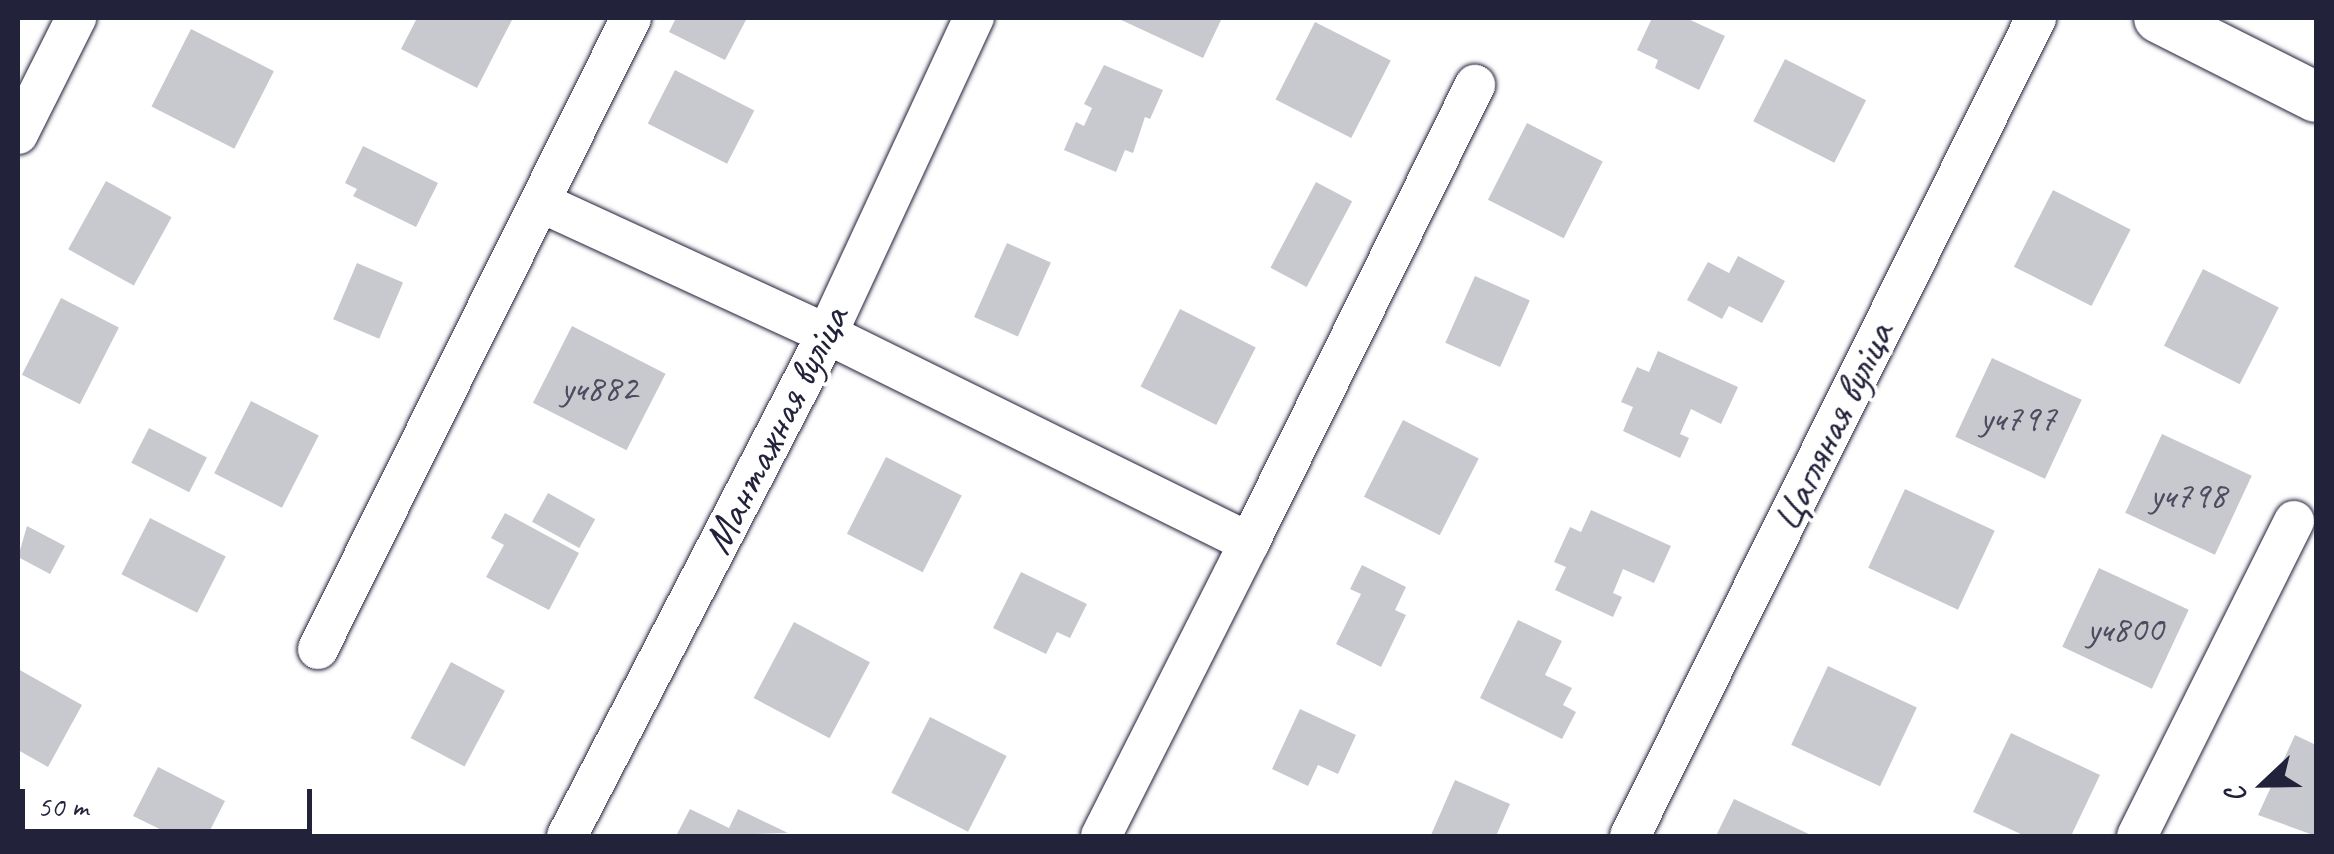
<!DOCTYPE html>
<html>
<head>
<meta charset="utf-8">
<style>
  body { margin:0 }
  #map { position:relative; width:2334px; height:854px; overflow:hidden; background:#fff; font-family:Caveat,sans-serif }
  div>[style] { position:absolute }
  [style*='--x'] { left:calc(var(--x)*1px); top:calc(var(--y)*1px); width:calc(var(--w)*1px); rotate:calc(var(--a)*1deg) }
  .building>* { inset:0; background:#c8c8cf; transform-origin:0 0 }
  .roads { filter:drop-shadow(0 0 2px #22223b) drop-shadow(0 0 2px #22223b) }
  .minor>* { height:40px; margin:-20px; padding:0 20px; transform-origin:20px; border-radius:20px; background:#fff }
  .tertiary>* { height:50px; margin:-25px; padding:0 25px; transform-origin:25px; border-radius:25px; background:#fff }
  span { translate:-50% -50%; white-space:nowrap; text-align:center; line-height:1.15; -webkit-text-stroke:8px #fff; paint-order:stroke }
  .number-label { font-size:38px; color:#4c4c60 }
  .number-label span { -webkit-text-stroke-width:0 }
  .street-label { font-size:42px; color:#22223b }
  .frame { position:absolute; inset:0; border:20px solid #22223b; pointer-events:none }
  .north { position:absolute; left:2214px; top:734px; width:100px; height:100px; -webkit-text-stroke:8px #fff; paint-order:stroke; rotate:248deg; font-size:28px; font-weight:700; line-height:40px; text-align:center; color:#22223b }
  .north::after { content:''; display:block; margin:auto; width:35px; height:45px; background:#22223b; clip-path:polygon(50% 0,100% 100%,50% 72%,0 100%) }
  .scale { position:absolute; left:20px; top:789px; width:292px; height:45px; box-sizing:border-box; border:5px solid #22223b; border-top:0; padding-left:12px; font-size:30px; line-height:35px; white-space:nowrap; color:#22223b; -webkit-text-stroke:8px #fff; paint-order:stroke }
</style>
</head>
<body>
<div id="map">
  <div class="building">
    <i style="clip-path:polygon(417px 18px,513px 18px,477px 88px,401px 49px)"></i>
    <i style="clip-path:polygon(676px 18px,747px 18px,725px 60px,669px 32px)"></i>
    <i style="clip-path:polygon(1117px 18px,1222px 18px,1203px 58px)"></i>
    <i style="clip-path:polygon(1652px 18px,1686px 18px,1725px 36px,1699px 90px,1655px 68px,1658px 60px,1637px 50px)"></i>
    <i style="left:1315px;top:22px;width:85px;height:87px;rotate:27deg"></i>
    <i style="left:191px;top:29px;width:93px;height:87px;rotate:27deg"></i>
    <i style="left:1785px;top:59px;width:91px;height:70px;rotate:27deg"></i>
    <i style="clip-path:polygon(1104px 65px,1163px 90px,1150px 119px,1145px 117px,1133px 153px,1125px 150px,1116px 172px,1064px 150px,1076px 122px,1084px 126px,1092px 108px,1084px 104px)"></i>
    <i style="left:675px;top:70px;width:89px;height:60px;rotate:27deg"></i>
    <i style="left:1527px;top:123px;width:85px;height:86px;rotate:27deg"></i>
    <i style="clip-path:polygon(363px 146px,438px 183px,416px 227px,353px 196px,357px 189px,345px 183px)"></i>
    <i style="left:106px;top:181px;width:75px;height:78px;rotate:29deg"></i>
    <i style="left:1316px;top:182px;width:41px;height:97px;rotate:28deg"></i>
    <i style="left:2053px;top:190px;width:87px;height:86px;rotate:27deg"></i>
    <i style="left:1007px;top:243px;width:48px;height:81px;rotate:24deg"></i>
    <i style="clip-path:polygon(1738px 256px,1785px 281px,1762px 323px,1729px 306px,1722px 319px,1687px 300px,1708px 262px,1729px 273px)"></i>
    <i style="left:357px;top:263px;width:50px;height:61px;rotate:23deg"></i>
    <i style="left:2203px;top:269px;width:85px;height:86px;rotate:27deg"></i>
    <i style="left:1475px;top:276px;width:60px;height:73px;rotate:24deg"></i>
    <i style="left:61px;top:298px;width:65px;height:86px;rotate:27deg"></i>
    <i style="left:1180px;top:309px;width:85px;height:87px;rotate:27deg"></i>
    <i style="left:572px;top:326px;width:105px;height:86px;rotate:27deg"></i>
    <i style="clip-path:polygon(1658px 351px,1738px 387px,1721px 424px,1691px 409px,1680px 434px,1689px 438px,1680px 458px,1623px 431px,1633px 407px,1621px 402px,1637px 367px,1649px 372px)"></i>
    <i style="left:1992px;top:358px;width:99px;height:87px;rotate:25deg"></i>
    <i style="left:251px;top:401px;width:76px;height:81px;rotate:27deg"></i>
    <i style="left:1403px;top:420px;width:85px;height:86px;rotate:27deg"></i>
    <i style="left:149px;top:428px;width:65px;height:39px;rotate:27deg"></i>
    <i style="left:2162px;top:434px;width:99px;height:87px;rotate:25deg"></i>
    <i style="left:886px;top:457px;width:85px;height:86px;rotate:27deg"></i>
    <i style="left:1905px;top:489px;width:99px;height:87px;rotate:25deg"></i>
    <i style="left:548px;top:493px;width:54px;height:33px;rotate:29deg"></i>
    <i style="clip-path:polygon(1591px 510px,1671px 546px,1654px 583px,1623px 569px,1613px 593px,1622px 597px,1613px 617px,1555px 590px,1566px 567px,1554px 562px,1570px 527px,1581px 532px)"></i>
    <i style="clip-path:polygon(505px 513px,579px 553px,549px 610px,486px 577px,504px 545px,491px 538px)"></i>
    <i style="left:150px;top:518px;width:85px;height:63px;rotate:27deg"></i>
    <i style="clip-path:polygon(27px 526px,65px 546px,50px 574px,18px 557px)"></i>
    <i style="clip-path:polygon(1362px 565px,1406px 587px,1395px 610px,1406px 615px,1381px 667px,1336px 644px,1361px 594px,1350px 589px)"></i>
    <i style="left:2099px;top:568px;width:99px;height:87px;rotate:25deg"></i>
    <i style="clip-path:polygon(1021px 572px,1087px 604px,1070px 638px,1057px 632px,1046px 654px,993px 628px)"></i>
    <i style="clip-path:polygon(1518px 620px,1562px 641px,1545px 675px,1572px 688px,1563px 705px,1576px 712px,1562px 739px,1480px 698px)"></i>
    <i style="left:794px;top:622px;width:86px;height:86px;rotate:28deg"></i>
    <i style="left:451px;top:662px;width:61px;height:86px;rotate:28deg"></i>
    <i style="left:1828px;top:666px;width:98px;height:87px;rotate:25deg"></i>
    <i style="clip-path:polygon(18px 669px,82px 705px,48px 767px,18px 750px)"></i>
    <i style="clip-path:polygon(1300px 709px,1356px 735px,1338px 774px,1318px 765px,1308px 786px,1272px 769px)"></i>
    <i style="left:930px;top:717px;width:86px;height:85px;rotate:27deg"></i>
    <i style="clip-path:polygon(2011px 733px,2100px 775px,2071px 836px,2025px 836px,1973px 812px)"></i>
    <i style="clip-path:polygon(2295px 735px,2316px 745px,2316px 836px,2258px 815px)"></i>
    <i style="clip-path:polygon(158px 767px,225px 801px,207px 836px,174px 836px,133px 816px)"></i>
    <i style="clip-path:polygon(1455px 780px,1510px 804px,1496px 836px,1431px 835px)"></i>
    <i style="clip-path:polygon(1734px 799px,1813px 836px,1716px 836px)"></i>
    <i style="clip-path:polygon(690px 809px,729px 828px,738px 809px,788px 833px,676px 836px)"></i>
  </div>
  <div class="roads">
    <div class="minor">
      <i style="--x:18;--y:134;--w:130;--a:-63.4"></i>
      <i style="--x:544;--y:204;--w:311;--a:24.7"></i>
      <i style="--x:827;--y:334;--w:471;--a:26.3"></i>
      <i style="--x:1249;--y:543;--w:328;--a:116.8"></i>
      <i style="--x:1249;--y:543;--w:511;--a:-63.74"></i>
      <i style="--x:318;--y:649;--w:704;--a:-63.62"></i>
      <i style="--x:567;--y:836;--w:565;--a:-62.62"></i>
      <i style="--x:827;--y:334;--w:349;--a:-65.1"></i>
      <i style="--x:1630;--y:836;--w:913;--a:-63.6"></i>
      <i style="--x:2137;--y:836;--w:352;--a:-63.5"></i>
    </div>
    <div class="tertiary">
      <i style="--x:2159;--y:18;--w:176;--a:26.7"></i>
    </div>
  </div>
  <div class="number-label">
    <span style="left:599px;top:388px">уч882</span>
    <span style="left:2018px;top:418px">уч797</span>
    <span style="left:2188px;top:495px">уч798</span>
    <span style="left:2125px;top:629px">уч800</span>
  </div>
  <div class="street-label">
    <span style="left:1833px;top:427px;rotate:-64deg">Цагляная вуліца</span>
    <span style="left:776px;top:430px;rotate:-63deg">Мантажная вуліца</span>
  </div>
  <div class="frame"></div>
  <div class="north">С</div>
  <div class="scale">50 m</div>
</div>
</body>
</html>
